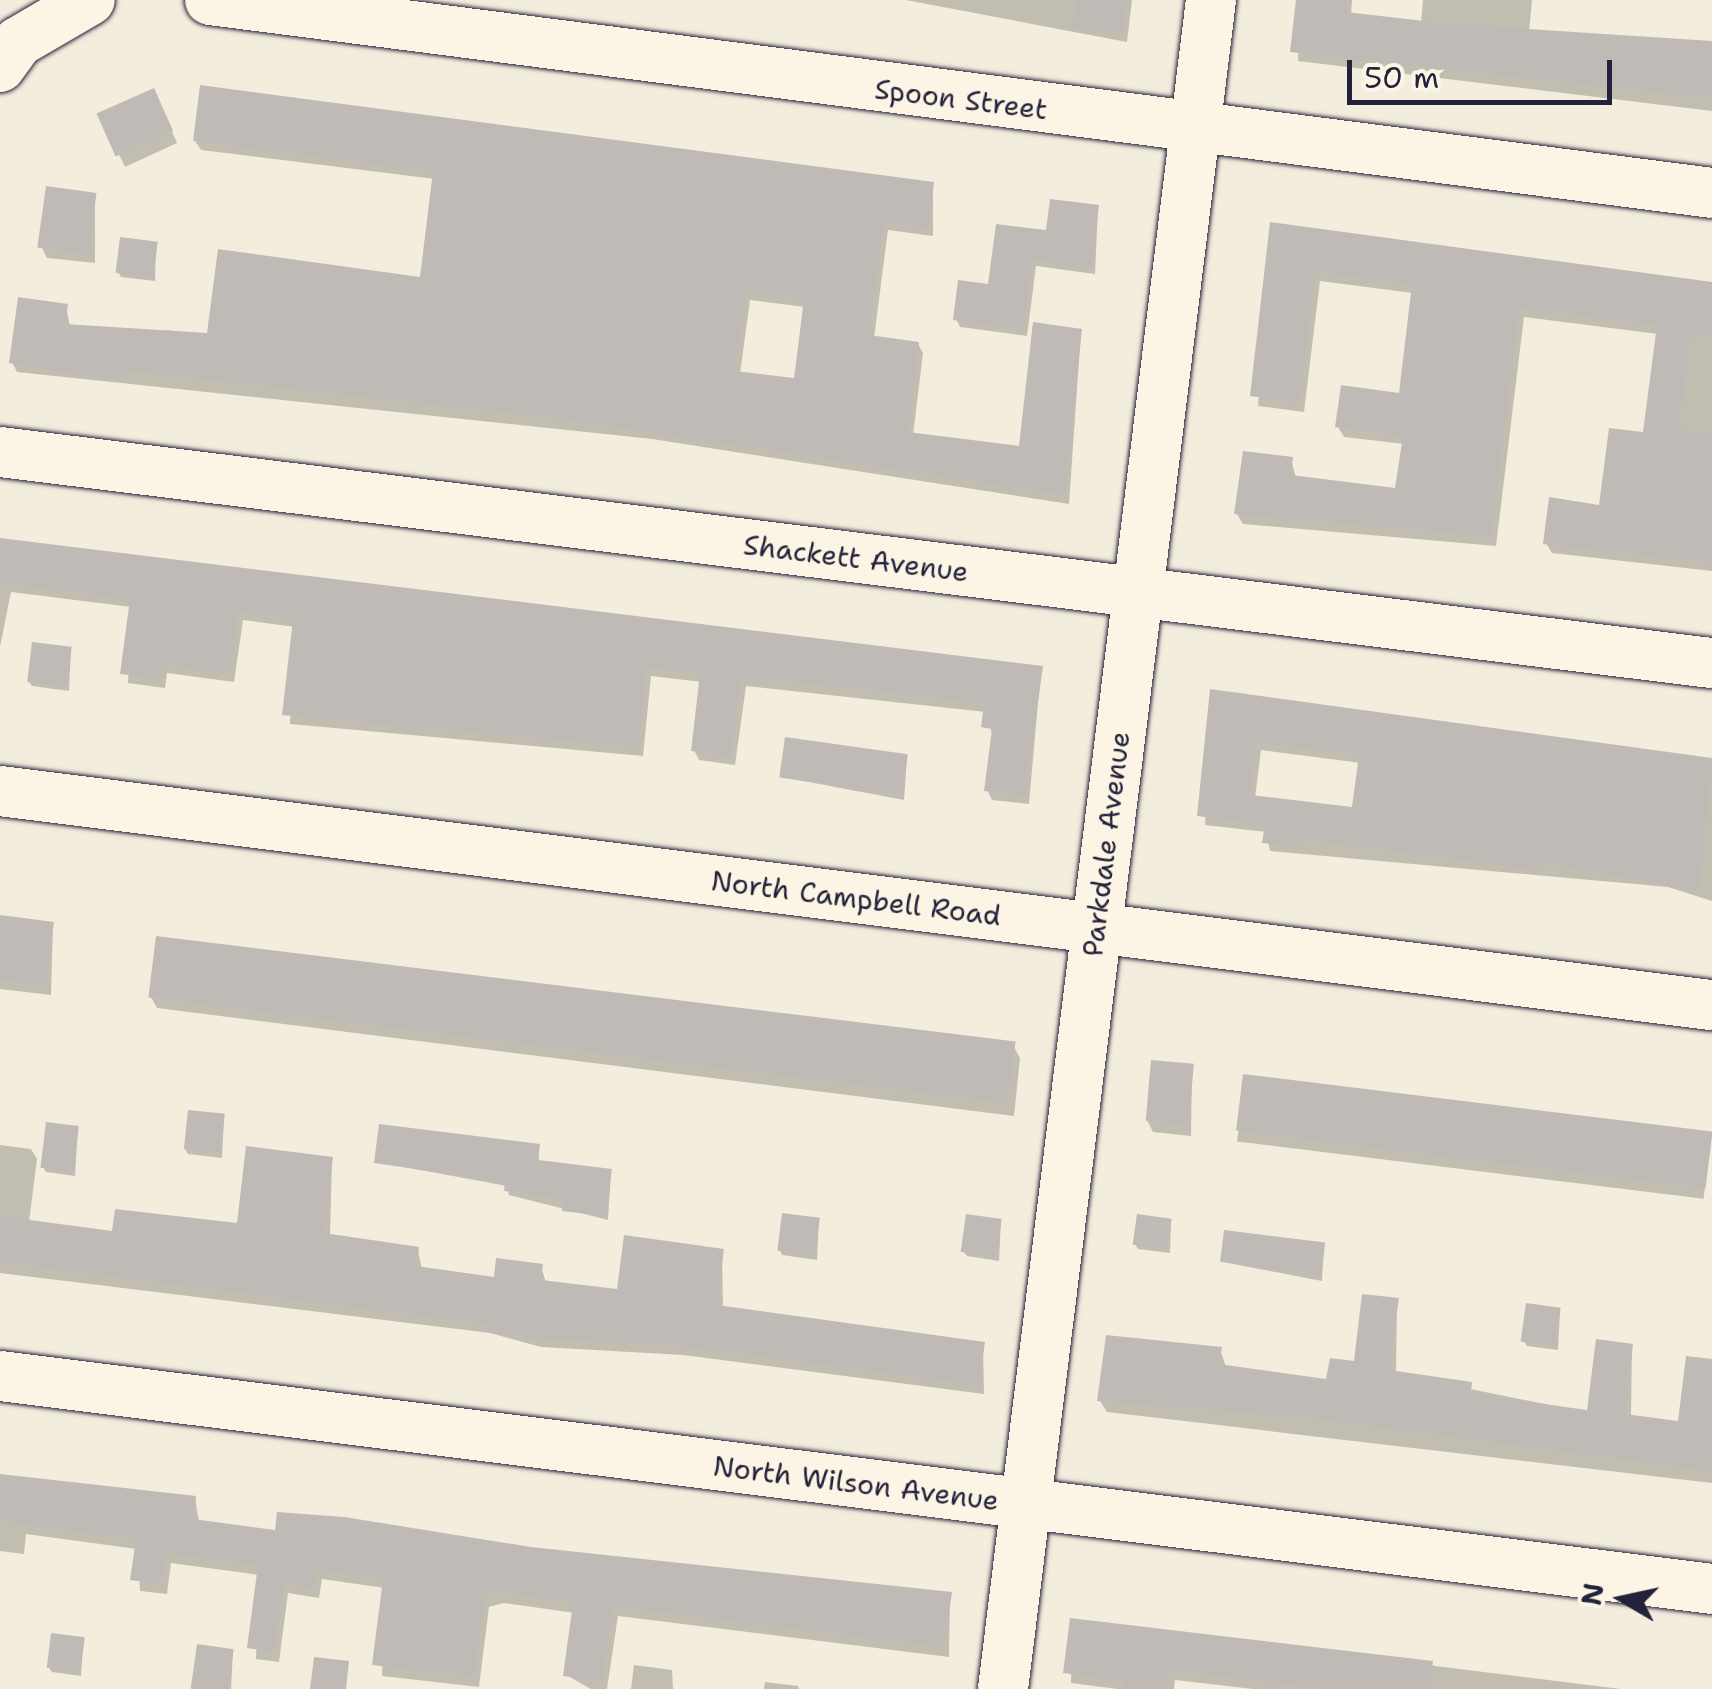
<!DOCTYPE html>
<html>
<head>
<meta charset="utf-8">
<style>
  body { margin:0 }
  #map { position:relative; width:1712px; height:1689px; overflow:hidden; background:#f3edde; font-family:"Shantell Sans",sans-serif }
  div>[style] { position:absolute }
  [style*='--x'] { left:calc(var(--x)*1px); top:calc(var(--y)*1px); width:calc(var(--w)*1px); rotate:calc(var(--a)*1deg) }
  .shadow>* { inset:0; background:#0003; transform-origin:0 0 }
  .building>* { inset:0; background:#bfbab6; transform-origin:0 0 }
  .roads { filter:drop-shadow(0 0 2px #22223b) drop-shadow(0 0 2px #22223b) }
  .minor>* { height:50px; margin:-25px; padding:0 25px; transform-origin:25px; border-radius:25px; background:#fcf5e5 }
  span { translate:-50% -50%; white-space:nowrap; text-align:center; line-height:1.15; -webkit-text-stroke:10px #fcf5e5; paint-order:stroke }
  .street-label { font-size:28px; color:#22223b }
  .north { position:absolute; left:1572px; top:1549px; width:100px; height:100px; -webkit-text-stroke:8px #fcf5e5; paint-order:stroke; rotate:279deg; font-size:28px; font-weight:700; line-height:40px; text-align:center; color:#22223b }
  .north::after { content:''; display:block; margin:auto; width:35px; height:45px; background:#22223b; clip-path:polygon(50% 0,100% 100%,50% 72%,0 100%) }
  .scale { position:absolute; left:1347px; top:60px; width:265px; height:45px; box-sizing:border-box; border:5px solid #22223b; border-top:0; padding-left:12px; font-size:30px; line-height:35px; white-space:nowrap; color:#22223b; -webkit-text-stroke:8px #fcf5e5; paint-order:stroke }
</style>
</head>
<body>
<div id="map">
  <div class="shadow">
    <i style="clip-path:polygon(906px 0,1132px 0,1127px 42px)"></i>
    <i style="clip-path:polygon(1300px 0,1352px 0,1351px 15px,1421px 23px,1423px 0,1532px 0,1529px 32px,1712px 45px,1712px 111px,1298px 61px)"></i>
    <i style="clip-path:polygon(159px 102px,177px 143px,125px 167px,100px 115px)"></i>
    <i style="clip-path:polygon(evenodd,195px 141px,933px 184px,933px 236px,888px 230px,874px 338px,918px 344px,923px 353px,913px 435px,1021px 449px,1081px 331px,1069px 504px,652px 439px,17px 372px,12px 362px,66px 306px,70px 327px,166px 339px,167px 330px,209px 336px,422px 279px,435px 179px,201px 150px,195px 141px,750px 300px,805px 307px,796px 381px,740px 374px,750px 300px)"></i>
    <i style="clip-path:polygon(95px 196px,95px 263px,47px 258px,41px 246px)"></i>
    <i style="clip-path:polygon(1098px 208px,1095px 274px,1036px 266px,1027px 336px,960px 327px,956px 319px,1048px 233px)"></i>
    <i style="clip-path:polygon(1272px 225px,1712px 287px,1712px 571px,1552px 553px,1546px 543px,1601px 507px,1646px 435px,1658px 334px,1524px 317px,1496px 546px,1243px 524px,1237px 514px,1291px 459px,1296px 478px,1397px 491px,1404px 444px,1344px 437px,1338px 427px,1401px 395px,1413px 293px,1320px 281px,1304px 412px,1258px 406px)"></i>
    <i style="clip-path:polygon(156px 244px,155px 281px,121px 277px,118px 272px)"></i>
    <i style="clip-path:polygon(0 541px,1041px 669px,1029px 804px,992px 800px,987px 790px,993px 737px,986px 712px,746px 686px,735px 765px,699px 760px,694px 750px,702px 682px,651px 676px,643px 756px,290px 724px,295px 627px,243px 620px,234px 682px,167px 673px,165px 688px,128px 683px,131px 607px,11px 592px,0 647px)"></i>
    <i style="clip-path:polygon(71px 649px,69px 691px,32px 686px,29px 682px)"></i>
    <i style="clip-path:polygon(evenodd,1212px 692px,1712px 760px,1712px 901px,1668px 887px,1270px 851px,1266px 832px,1205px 825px,1212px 692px,1261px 750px,1361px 763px,1355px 810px,1255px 798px,1261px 750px)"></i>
    <i style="clip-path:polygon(907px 757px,904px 800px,782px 777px)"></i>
    <i style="clip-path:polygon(0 918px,53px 925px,51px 995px,0 989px)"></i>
    <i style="clip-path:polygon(151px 997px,1014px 1047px,1020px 1058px,1014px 1116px,157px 1008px)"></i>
    <i style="clip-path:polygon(1192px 1067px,1191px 1136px,1153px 1132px,1147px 1120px)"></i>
    <i style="left:1245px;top:1077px;width:470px;height:65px;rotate:7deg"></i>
    <i style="clip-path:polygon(224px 1117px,222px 1158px,188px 1154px,185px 1149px)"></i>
    <i style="clip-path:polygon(78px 1128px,75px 1176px,46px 1172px,43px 1167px)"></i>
    <i style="clip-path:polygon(0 1145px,31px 1149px,37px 1159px,29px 1222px,114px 1234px,239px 1226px,332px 1159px,330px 1237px,418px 1250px,422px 1270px,496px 1279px,541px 1266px,546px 1283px,619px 1292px,722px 1251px,723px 1308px,983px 1344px,984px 1394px,683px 1355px,541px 1347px,490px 1333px,0 1273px)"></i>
    <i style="clip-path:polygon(538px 1146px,539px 1163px,611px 1172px,608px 1220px,509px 1195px,507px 1186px,377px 1162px)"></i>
    <i style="clip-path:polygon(819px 1220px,817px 1260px,782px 1255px,780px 1250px)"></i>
    <i style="clip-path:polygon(1001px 1221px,999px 1261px,967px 1256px,964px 1252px)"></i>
    <i style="clip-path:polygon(1171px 1221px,1170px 1253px,1138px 1249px,1135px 1244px)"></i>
    <i style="clip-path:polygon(1324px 1244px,1322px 1281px,1223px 1262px)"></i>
    <i style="clip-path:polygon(1397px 1301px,1396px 1374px,1589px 1413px,1632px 1346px,1631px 1417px,1680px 1424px,1712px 1362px,1712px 1483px,1107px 1412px,1100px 1401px,1220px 1349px,1226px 1367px,1328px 1382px,1356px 1364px)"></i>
    <i style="clip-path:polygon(1560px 1310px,1558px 1350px,1527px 1346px,1524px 1341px)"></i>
    <i style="clip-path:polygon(0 1479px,195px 1498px,199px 1522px,277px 1532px,950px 1595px,949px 1657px,618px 1616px,607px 1689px,591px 1689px,566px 1675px,575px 1613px,504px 1603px,489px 1607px,479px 1687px,382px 1676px,385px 1588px,322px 1579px,319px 1598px,288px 1593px,279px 1662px,256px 1659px,259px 1575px,171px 1563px,167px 1594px,140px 1591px,137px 1549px,26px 1534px,24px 1554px,0 1551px)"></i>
    <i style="clip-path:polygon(1072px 1621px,1621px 1689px,1253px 1689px,1175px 1680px,1174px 1689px,1118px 1689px,1071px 1683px)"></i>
    <i style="clip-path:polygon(83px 1639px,81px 1676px,52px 1672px,49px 1668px)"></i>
    <i style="clip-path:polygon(233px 1651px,231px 1689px,194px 1689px)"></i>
    <i style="clip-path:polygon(634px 1665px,672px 1670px,673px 1689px,631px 1689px)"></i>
    <i style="clip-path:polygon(765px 1682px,798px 1686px,799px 1689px,764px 1689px)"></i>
  </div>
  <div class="building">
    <i style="clip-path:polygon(1076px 0,1126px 0,1122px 33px,1073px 28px)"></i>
    <i style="clip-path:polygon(1296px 0,1348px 0,1346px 12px,1450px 24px,1712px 41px,1712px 98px,1290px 52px)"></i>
    <i style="clip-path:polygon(evenodd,200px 85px,934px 182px,928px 228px,884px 222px,869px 335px,919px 342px,908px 432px,1019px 446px,1033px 322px,1082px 329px,1065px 495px,566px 419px,122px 370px,121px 381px,9px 363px,18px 297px,68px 304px,65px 324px,207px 333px,218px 249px,420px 277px,433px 171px,193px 141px,200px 85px,746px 292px,804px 299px,794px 378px,735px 371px,746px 292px)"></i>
    <i style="left:154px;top:88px;width:47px;height:63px;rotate:66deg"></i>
    <i style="left:46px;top:186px;width:51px;height:62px;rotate:8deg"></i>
    <i style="clip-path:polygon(1050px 199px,1099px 205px,1092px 267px,1032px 259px,1023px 329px,953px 320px,958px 280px,988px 284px,996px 224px,1046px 230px)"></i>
    <i style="clip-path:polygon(1270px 222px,1712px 282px,1712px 336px,1691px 333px,1679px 429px,1712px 433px,1712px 563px,1543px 544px,1549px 497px,1599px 505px,1609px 428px,1643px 432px,1657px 325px,1519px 308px,1491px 536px,1234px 514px,1243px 451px,1293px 457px,1291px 475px,1395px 488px,1403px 436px,1335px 427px,1341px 385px,1399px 393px,1412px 284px,1315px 272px,1300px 403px,1250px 396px)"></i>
    <i style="left:120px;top:237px;width:38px;height:36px;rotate:7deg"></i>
    <i style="clip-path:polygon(0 538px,1043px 666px,1025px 796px,984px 791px,992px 729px,981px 727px,984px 704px,872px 690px,741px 677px,731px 756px,691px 751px,700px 674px,646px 667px,639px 747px,282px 715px,293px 619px,238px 612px,229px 674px,162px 664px,161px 679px,120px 674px,130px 599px,0 583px)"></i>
    <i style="left:32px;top:642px;width:40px;height:40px;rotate:7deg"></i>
    <i style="clip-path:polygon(evenodd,1210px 689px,1712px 758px,1699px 891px,1539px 862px,1538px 870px,1302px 839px,1301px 847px,1262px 843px,1265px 824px,1197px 816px,1210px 689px,1257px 742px,1359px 755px,1352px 807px,1250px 795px,1257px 742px)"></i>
    <i style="left:785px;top:737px;width:124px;height:41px;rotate:8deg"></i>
    <i style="clip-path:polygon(0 915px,54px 922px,45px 985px,0 979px)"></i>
    <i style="left:156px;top:936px;width:866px;height:62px;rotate:7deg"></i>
    <i style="left:1151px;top:1060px;width:43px;height:61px;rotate:5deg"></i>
    <i style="left:1243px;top:1074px;width:473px;height:57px;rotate:7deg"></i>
    <i style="left:188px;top:1110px;width:37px;height:39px;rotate:6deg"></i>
    <i style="left:46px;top:1122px;width:33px;height:46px;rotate:7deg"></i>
    <i style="clip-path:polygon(379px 1124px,540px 1144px,538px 1160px,612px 1169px,606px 1216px,562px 1211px,564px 1199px,504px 1191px,505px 1182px,374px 1163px)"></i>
    <i style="clip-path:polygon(246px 1146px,333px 1157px,324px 1233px,419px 1247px,416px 1266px,494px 1277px,496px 1258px,543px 1264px,541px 1280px,617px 1289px,624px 1235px,724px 1249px,717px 1305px,985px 1342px,979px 1385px,676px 1345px,533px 1338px,487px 1332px,488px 1324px,0 1262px,0 1216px,112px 1231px,115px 1209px,237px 1223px)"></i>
    <i style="left:782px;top:1213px;width:38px;height:38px;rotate:7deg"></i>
    <i style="left:966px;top:1214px;width:36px;height:38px;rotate:8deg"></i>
    <i style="left:1137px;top:1214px;width:35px;height:31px;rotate:8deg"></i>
    <i style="left:1224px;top:1230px;width:102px;height:32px;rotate:7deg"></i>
    <i style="clip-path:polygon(1362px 1294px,1399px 1298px,1389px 1370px,1472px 1382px,1471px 1394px,1587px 1410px,1596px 1339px,1633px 1344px,1625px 1414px,1678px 1421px,1686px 1356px,1712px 1359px,1712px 1471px,1297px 1416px,1097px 1401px,1106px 1335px,1222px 1347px,1219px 1364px,1326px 1379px,1330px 1358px,1354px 1361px)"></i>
    <i style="left:1526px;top:1303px;width:35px;height:39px;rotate:8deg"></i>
    <i style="clip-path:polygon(0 1474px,196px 1496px,193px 1519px,275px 1530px,277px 1512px,344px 1517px,531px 1547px,952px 1592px,944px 1647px,612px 1606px,602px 1681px,563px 1676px,573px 1603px,497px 1592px,484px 1596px,474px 1676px,372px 1665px,383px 1579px,316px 1569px,314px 1588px,283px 1583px,274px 1652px,247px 1648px,258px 1565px,165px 1553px,161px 1584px,130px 1580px,136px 1539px,0 1521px)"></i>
    <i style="clip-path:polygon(1070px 1618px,1433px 1661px,1429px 1689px,1327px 1689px,1170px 1670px,1168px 1689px,1124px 1689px,1125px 1681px,1063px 1673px)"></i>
    <i style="left:51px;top:1633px;width:34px;height:35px;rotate:7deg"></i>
    <i style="left:197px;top:1644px;width:37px;height:45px;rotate:8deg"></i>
    <i style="clip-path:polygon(314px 1657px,349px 1661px,346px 1689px,310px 1689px)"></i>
  </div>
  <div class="roads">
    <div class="minor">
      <i style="--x:210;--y:0;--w:1514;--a:7.32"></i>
      <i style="--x:0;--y:67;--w:31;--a:-54"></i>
      <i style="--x:18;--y:42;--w:83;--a:-30.3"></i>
      <i style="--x:0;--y:452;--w:1725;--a:7.03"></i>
      <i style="--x:0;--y:791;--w:1725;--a:7.13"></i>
      <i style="--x:0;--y:1376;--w:1725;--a:7.09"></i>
      <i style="--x:1003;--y:1689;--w:1702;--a:-82.98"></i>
    </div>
  </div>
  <div class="street-label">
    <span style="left:961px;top:99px;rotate:7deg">Spoon Street</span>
    <span style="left:856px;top:558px;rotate:7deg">Shackett Avenue</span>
    <span style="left:1106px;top:844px;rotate:-83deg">Parkdale Avenue</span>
    <span style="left:856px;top:898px;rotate:7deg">North Campbell Road</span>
    <span style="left:856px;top:1483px;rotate:7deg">North Wilson Avenue</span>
  </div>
  <div class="north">N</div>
  <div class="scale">50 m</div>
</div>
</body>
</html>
